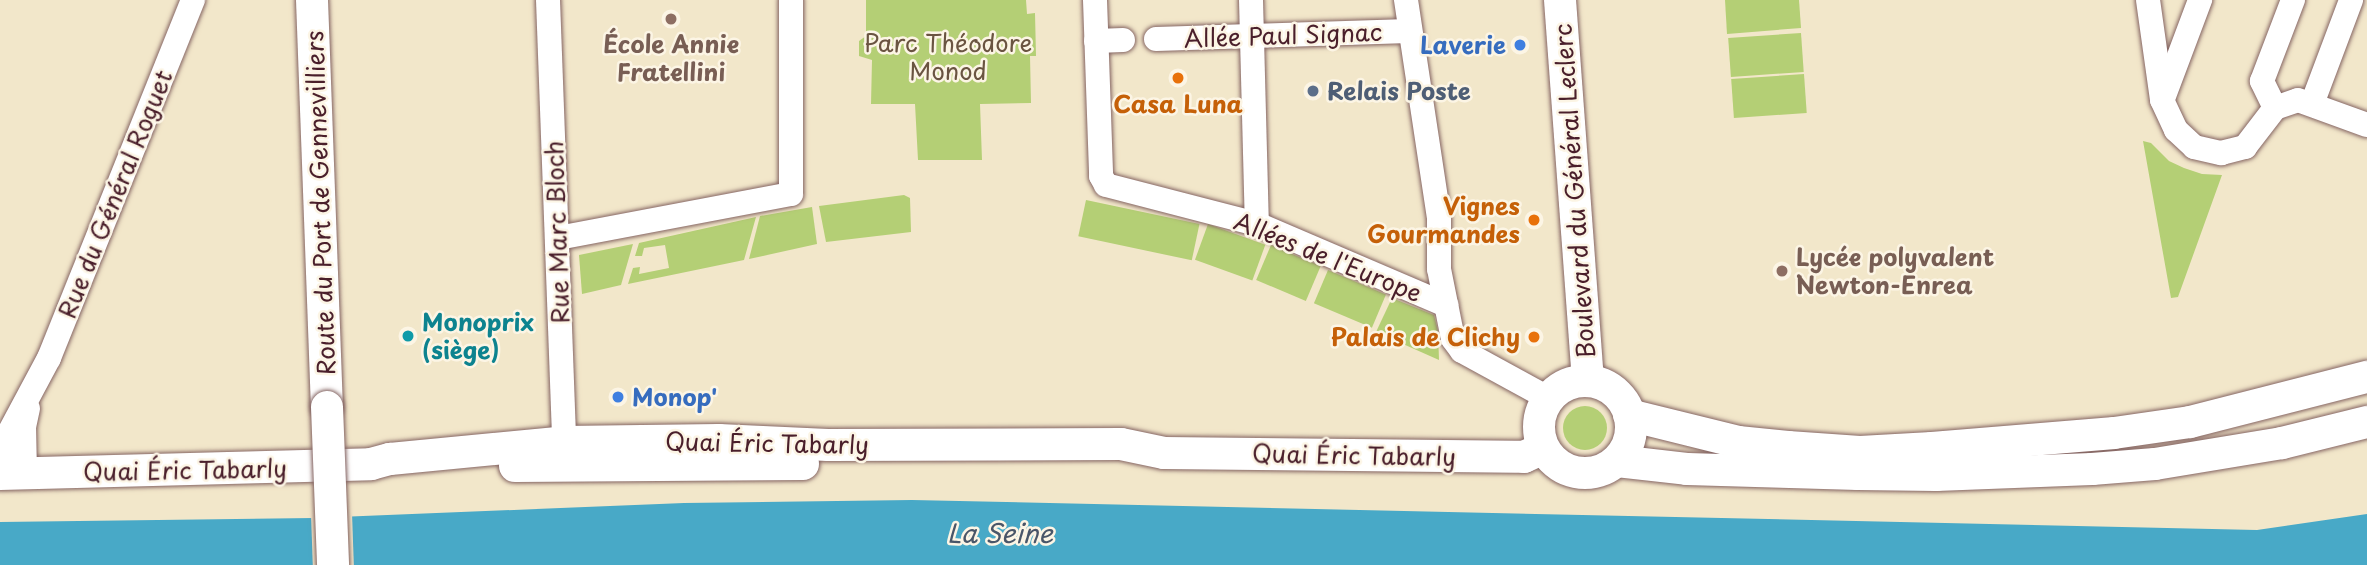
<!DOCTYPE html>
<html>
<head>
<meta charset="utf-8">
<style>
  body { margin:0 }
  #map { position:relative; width:2367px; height:565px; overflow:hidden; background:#f2e7ca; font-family:"Playpen Sans",sans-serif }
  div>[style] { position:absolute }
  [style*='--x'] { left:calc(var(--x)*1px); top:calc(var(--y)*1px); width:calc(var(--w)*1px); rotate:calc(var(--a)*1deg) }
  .green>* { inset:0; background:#b4cf75; transform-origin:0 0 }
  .round { border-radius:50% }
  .water>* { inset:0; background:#48a9c7 }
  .pier>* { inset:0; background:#f2e7ca; transform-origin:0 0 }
  .roads { filter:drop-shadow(0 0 2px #856563) drop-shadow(0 0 2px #856563) }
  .minor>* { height:24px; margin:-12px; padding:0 12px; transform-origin:12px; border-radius:12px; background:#fff }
  .major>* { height:32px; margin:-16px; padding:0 16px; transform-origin:16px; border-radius:16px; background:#fff }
  .major>.ring { margin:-16px; padding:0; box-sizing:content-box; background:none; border:32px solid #fff; border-radius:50% }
  .bridges { filter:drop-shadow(0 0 2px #856563) drop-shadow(0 0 2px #856563) }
  .major-bridge>* { height:32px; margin:-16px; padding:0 16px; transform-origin:16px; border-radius:16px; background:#fff }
  .dots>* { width:19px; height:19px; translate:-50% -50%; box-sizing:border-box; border:4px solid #fcf5e5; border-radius:50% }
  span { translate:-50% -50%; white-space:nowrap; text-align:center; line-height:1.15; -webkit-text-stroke:5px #fcf5e5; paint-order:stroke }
  .street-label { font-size:24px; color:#4a1f2b }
  .park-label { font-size:24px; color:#6a5441 }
  .education-label { font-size:24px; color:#785e54; font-weight:700 }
  .left { translate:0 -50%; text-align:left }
  .shop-label { font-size:24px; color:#366cbe; font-weight:700 }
  .right { translate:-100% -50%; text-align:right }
  .service-label { font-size:24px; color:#4e5e75; font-weight:700 }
  .food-label { font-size:24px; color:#c56008; font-weight:700 }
  .culture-label { font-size:24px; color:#0d838f; font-weight:700 }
  .water-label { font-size:26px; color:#495669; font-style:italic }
</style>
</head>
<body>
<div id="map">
  <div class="green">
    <i style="clip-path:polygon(866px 0,1026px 0,1027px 14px,1035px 13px,1036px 56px,1030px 56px,1031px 103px,980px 104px,982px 160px,918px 160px,915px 104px,871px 104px,872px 60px,859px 56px,859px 41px,866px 36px)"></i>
    <i style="clip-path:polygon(1725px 0,1799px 0,1801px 28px,1727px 34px)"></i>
    <i style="left:1801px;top:33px;width:39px;height:73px;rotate:86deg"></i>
    <i style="left:1804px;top:74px;width:39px;height:73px;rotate:86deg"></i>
    <i style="clip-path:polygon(2143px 141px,2151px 143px,2169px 161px,2184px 168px,2202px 174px,2222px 175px,2178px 297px,2171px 298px)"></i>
    <i style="clip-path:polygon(904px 195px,910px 198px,911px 232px,826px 242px,819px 206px)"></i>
    <i style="left:1086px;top:200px;width:116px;height:37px;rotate:12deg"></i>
    <i style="clip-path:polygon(812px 207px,817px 244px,749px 259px,760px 216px)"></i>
    <i style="clip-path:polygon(756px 217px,744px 260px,628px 284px,633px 268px,640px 267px,639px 274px,669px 268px,665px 245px,644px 248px,642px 256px,635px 256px,639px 243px)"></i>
    <i style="left:1208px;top:224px;width:61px;height:38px;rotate:20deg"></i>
    <i style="clip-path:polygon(633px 244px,621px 285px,582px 294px,579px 255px)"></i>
    <i style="left:1271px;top:245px;width:54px;height:38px;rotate:23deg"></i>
    <i style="left:1328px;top:270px;width:63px;height:36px;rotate:23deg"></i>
    <i style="clip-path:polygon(1392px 298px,1434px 315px,1438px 331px,1439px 360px,1376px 332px)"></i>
    <i class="round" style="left:1563px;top:406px;width:44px;height:44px"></i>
  </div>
  <div class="water">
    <i style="clip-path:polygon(912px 500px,2257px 530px,2367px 514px,2367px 565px,0 565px,0 522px,314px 518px,684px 503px)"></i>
  </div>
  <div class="pier">
    <i style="left:352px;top:513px;width:52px;height:41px;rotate:88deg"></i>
  </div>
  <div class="roads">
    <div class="minor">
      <i style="--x:548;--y:0;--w:457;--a:87.9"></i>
      <i style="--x:1095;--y:0;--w:176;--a:88"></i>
      <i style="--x:1101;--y:176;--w:10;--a:61"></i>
      <i style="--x:1106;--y:185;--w:156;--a:14.5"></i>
      <i style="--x:1257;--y:224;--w:206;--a:23.2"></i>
      <i style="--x:1251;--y:0;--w:224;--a:88.5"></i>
      <i style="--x:1406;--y:0;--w:219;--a:81.4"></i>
      <i style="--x:1439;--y:217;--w:52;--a:90"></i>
      <i style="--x:1439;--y:269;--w:71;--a:78.7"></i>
      <i style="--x:1453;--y:339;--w:15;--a:53"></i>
      <i style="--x:1462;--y:351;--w:98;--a:28.7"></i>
      <i style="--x:2148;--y:0;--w:101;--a:82"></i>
      <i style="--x:2162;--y:100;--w:33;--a:65"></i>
      <i style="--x:2176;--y:130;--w:25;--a:43"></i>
      <i style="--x:2194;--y:147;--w:28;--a:13"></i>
      <i style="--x:2221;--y:153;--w:25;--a:-14"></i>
      <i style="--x:2245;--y:147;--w:49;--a:-52.4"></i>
      <i style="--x:2275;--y:108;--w:24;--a:-19"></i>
      <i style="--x:2298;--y:100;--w:73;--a:19.9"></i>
      <i style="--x:1156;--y:39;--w:253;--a:-1.8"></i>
      <i style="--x:1096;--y:41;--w:27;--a:-2"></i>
      <i style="--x:2164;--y:96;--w:103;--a:-69.4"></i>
      <i style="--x:2312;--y:104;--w:111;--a:-69.4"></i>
      <i style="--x:2275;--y:108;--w:30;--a:-116"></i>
      <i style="--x:2262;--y:81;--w:87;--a:-69.1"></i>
      <i style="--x:558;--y:238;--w:237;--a:-10.7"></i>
      <i style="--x:791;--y:194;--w:194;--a:-90"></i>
      <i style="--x:25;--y:473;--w:46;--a:-91.2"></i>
      <i style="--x:24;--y:427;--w:19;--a:-78"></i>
      <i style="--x:2;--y:474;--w:30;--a:-88"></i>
      <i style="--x:3;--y:444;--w:98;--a:-61.9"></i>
      <i style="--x:49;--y:358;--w:386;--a:-68.1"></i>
    </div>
    <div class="major">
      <i style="--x:312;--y:0;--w:407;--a:87.9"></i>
      <i style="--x:1560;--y:0;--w:382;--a:85.8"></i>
      <i class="ring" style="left:1539px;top:381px;width:60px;height:60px"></i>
      <i style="--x:1629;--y:415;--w:112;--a:13.9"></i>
      <i style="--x:1738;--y:442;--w:50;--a:5.7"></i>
      <i style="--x:1788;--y:447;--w:72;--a:4"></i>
      <i style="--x:1860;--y:452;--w:72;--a:-3.2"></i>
      <i style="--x:1932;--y:448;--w:183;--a:-4.7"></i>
      <i style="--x:2114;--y:433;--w:77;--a:-8.2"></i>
      <i style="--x:2190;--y:422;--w:183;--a:-14.3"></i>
      <i style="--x:1617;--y:461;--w:70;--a:6.5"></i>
      <i style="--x:1687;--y:469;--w:171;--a:1.7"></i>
      <i style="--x:1858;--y:474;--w:78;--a:0.7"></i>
      <i style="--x:1936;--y:475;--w:156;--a:-2.2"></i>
      <i style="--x:2092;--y:469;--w:63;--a:-4.5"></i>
      <i style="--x:2155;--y:464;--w:129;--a:-9.4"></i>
      <i style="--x:2282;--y:443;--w:88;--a:-13.9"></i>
      <i style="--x:515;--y:466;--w:288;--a:-0.4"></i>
      <i style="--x:0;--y:474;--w:371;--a:-1.5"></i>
      <i style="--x:371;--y:464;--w:20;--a:-15"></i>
      <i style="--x:390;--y:459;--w:176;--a:-5.5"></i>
      <i style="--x:565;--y:442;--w:154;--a:-0.7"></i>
      <i style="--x:719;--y:440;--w:109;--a:2.6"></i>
      <i style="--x:828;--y:445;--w:293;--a:-0.2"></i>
      <i style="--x:1121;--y:444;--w:44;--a:11.8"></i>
      <i style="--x:1164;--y:453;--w:360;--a:0.6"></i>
      <i style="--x:1524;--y:457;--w:21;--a:-25"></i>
    </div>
  </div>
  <div class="bridges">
    <div class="major-bridge">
      <i style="--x:327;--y:407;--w:158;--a:87.8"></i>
    </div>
  </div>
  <div class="dots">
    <i style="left:671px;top:19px;background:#8d6e63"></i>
    <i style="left:1520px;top:45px;background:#3f7fe0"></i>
    <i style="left:1178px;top:78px;background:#e8710a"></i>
    <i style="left:1313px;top:91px;background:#5c6f8a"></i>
    <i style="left:1534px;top:220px;background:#e8710a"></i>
    <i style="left:1782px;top:271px;background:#8d6e63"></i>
    <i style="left:408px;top:336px;background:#0f9aa8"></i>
    <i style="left:1534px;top:337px;background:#e8710a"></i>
    <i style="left:618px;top:397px;background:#3f7fe0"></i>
  </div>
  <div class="street-label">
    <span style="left:1283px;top:35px;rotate:-2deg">Allée Paul Signac</span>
    <span style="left:1574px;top:191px;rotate:-94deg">Boulevard du Général Leclerc</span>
    <span style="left:115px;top:194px;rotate:-68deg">Rue du Général Roguet</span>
    <span style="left:320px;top:203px;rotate:-92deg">Route du Port de Gennevilliers</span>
    <span style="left:557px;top:232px;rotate:-92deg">Rue Marc Bloch</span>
    <span style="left:1328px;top:257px;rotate:22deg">Allées de l'Europe</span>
    <span style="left:767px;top:443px;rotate:1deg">Quai Éric Tabarly</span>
    <span style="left:1354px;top:455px;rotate:1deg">Quai Éric Tabarly</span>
    <span style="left:185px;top:470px;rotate:-1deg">Quai Éric Tabarly</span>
  </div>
  <div class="park-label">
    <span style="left:948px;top:57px">Parc Théodore<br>Monod</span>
  </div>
  <div class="education-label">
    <span style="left:671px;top:58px">École Annie<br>Fratellini</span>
    <span class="left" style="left:1796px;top:271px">Lycée polyvalent<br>Newton-Enrea</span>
  </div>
  <div class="shop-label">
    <span class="right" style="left:1506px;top:45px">Laverie</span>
    <span class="left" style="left:632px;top:397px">Monop'</span>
  </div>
  <div class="service-label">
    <span class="left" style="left:1327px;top:91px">Relais Poste</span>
  </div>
  <div class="food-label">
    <span style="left:1178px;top:104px">Casa Luna</span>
    <span class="right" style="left:1520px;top:220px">Vignes<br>Gourmandes</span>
    <span class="right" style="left:1520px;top:337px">Palais de Clichy</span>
  </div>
  <div class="culture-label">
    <span class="left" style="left:422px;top:336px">Monoprix<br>(siège)</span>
  </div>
  <div class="water-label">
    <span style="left:1000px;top:533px">La Seine</span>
  </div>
</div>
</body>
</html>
